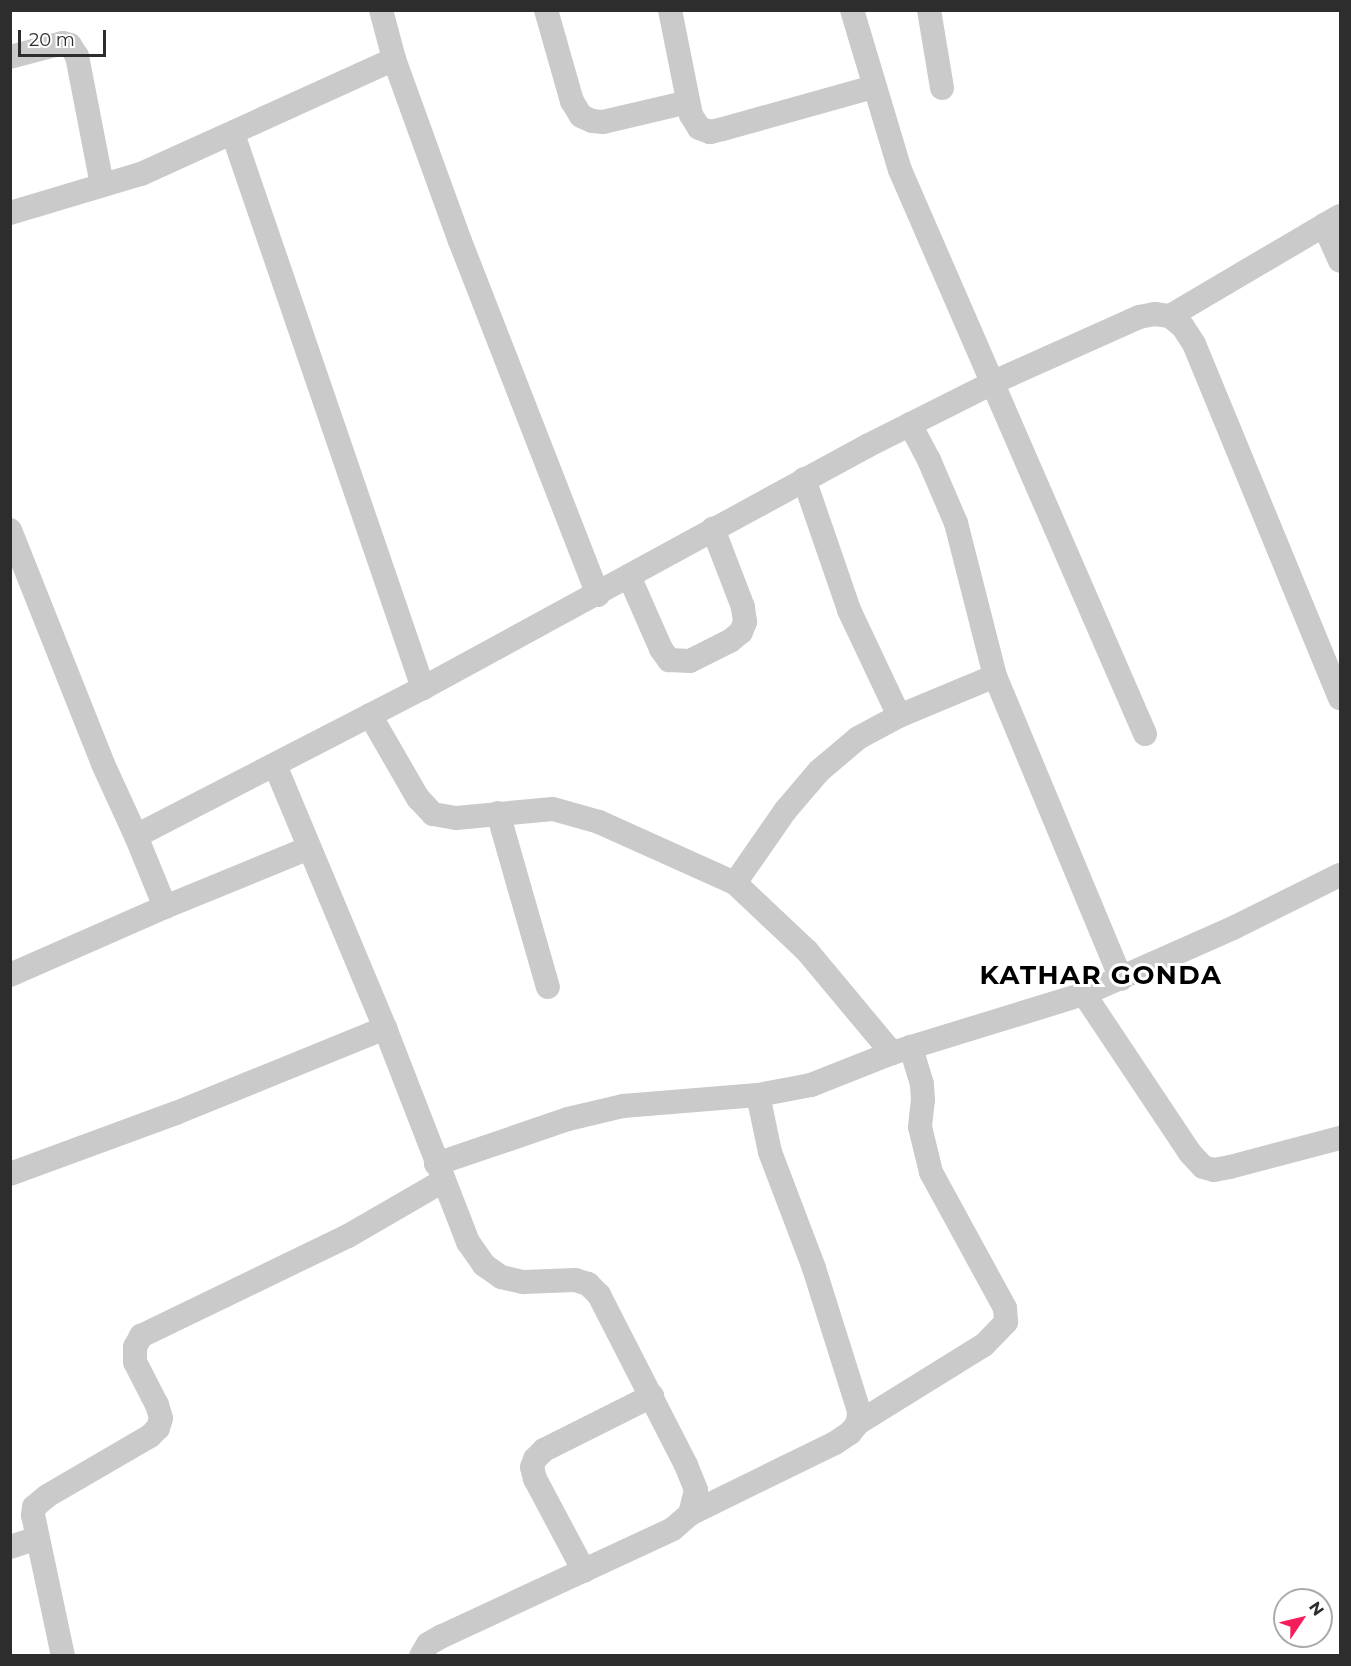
<!DOCTYPE html>
<html>
<head>
<meta charset="utf-8">
<style>
  body { margin:0 }
  #map { position:relative; width:1351px; height:1666px; overflow:hidden; background:#fff; font-family:Montserrat,sans-serif }
  div>[style] { position:absolute }
  [style*='--x'] { left:calc(var(--x)*1px); top:calc(var(--y)*1px); width:calc(var(--w)*1px); rotate:calc(var(--a)*1deg) }
  .minor>* { height:24px; margin:-12px; padding:0 12px; transform-origin:12px; border-radius:12px; background:#cacaca }
  span { translate:-50% -50%; white-space:nowrap; text-align:center; line-height:1.15; -webkit-text-stroke:6px #fff; paint-order:stroke }
  .district-label { font-size:26px; color:#000; font-weight:700; letter-spacing:1.5px }
  .frame { position:absolute; inset:0; border:12px solid #2d2d2d; pointer-events:none }
  .north { position:absolute; left:1273px; top:1588px; width:60px; height:60px; box-sizing:border-box; background:#fff; border:2px solid #ababab; border-radius:50%; rotate:55deg; font-size:16px; font-weight:700; line-height:24px; text-align:center; color:#2d2d2d }
  .north::after { content:''; display:block; margin:auto; width:21px; height:27px; background:#f61d5b; clip-path:polygon(50% 0,100% 100%,50% 72%,0 100%) }
  .scale { position:absolute; left:18px; top:30px; width:88px; height:27px; box-sizing:border-box; border:3px solid #2d2d2d; border-top:0; padding-left:8px; font-size:18px; line-height:21px; white-space:nowrap; color:#2d2d2d; -webkit-text-stroke:4px #fff; paint-order:stroke }
</style>
</head>
<body>
<div id="map">
  <div class="minor">
    <i style="--x:381;--y:10;--w:51;--a:75.1"></i>
    <i style="--x:546;--y:10;--w:95;--a:74.1"></i>
    <i style="--x:572;--y:101;--w:17;--a:59"></i>
    <i style="--x:581;--y:116;--w:12;--a:24"></i>
    <i style="--x:592;--y:121;--w:11;--a:5"></i>
    <i style="--x:603;--y:122;--w:87;--a:-13.2"></i>
    <i style="--x:670;--y:10;--w:107;--a:78.7"></i>
    <i style="--x:691;--y:115;--w:15;--a:58"></i>
    <i style="--x:699;--y:128;--w:12;--a:20"></i>
    <i style="--x:710;--y:132;--w:13;--a:-13"></i>
    <i style="--x:723;--y:129;--w:156;--a:-15.6"></i>
    <i style="--x:852;--y:10;--w:167;--a:73.3"></i>
    <i style="--x:900;--y:170;--w:615;--a:66.52"></i>
    <i style="--x:929;--y:10;--w:79;--a:80.5"></i>
    <i style="--x:10;--y:57;--w:55;--a:-14.8"></i>
    <i style="--x:63;--y:43;--w:7;--a:16"></i>
    <i style="--x:70;--y:45;--w:13;--a:58"></i>
    <i style="--x:77;--y:56;--w:131;--a:79"></i>
    <i style="--x:233;--y:134;--w:586;--a:71.07"></i>
    <i style="--x:10;--y:213;--w:137;--a:-16.6"></i>
    <i style="--x:141;--y:174;--w:278;--a:-24.4"></i>
    <i style="--x:394;--y:59;--w:194;--a:70.1"></i>
    <i style="--x:460;--y:241;--w:380;--a:68.7"></i>
    <i style="--x:1324;--y:225;--w:39;--a:66"></i>
    <i style="--x:1170;--y:316;--w:197;--a:-30.5"></i>
    <i style="--x:910;--y:424;--w:41;--a:62.2"></i>
    <i style="--x:929;--y:460;--w:69;--a:66.8"></i>
    <i style="--x:956;--y:523;--w:158;--a:75.7"></i>
    <i style="--x:804;--y:479;--w:139;--a:71"></i>
    <i style="--x:849;--y:610;--w:117;--a:64.7"></i>
    <i style="--x:10;--y:530;--w:252;--a:68.3"></i>
    <i style="--x:103;--y:764;--w:79;--a:65.4"></i>
    <i style="--x:629;--y:576;--w:80;--a:66.3"></i>
    <i style="--x:661;--y:649;--w:14;--a:54"></i>
    <i style="--x:669;--y:660;--w:21;--a:3"></i>
    <i style="--x:690;--y:661;--w:45;--a:-26.6"></i>
    <i style="--x:730;--y:641;--w:14;--a:-39"></i>
    <i style="--x:741;--y:632;--w:11;--a:-68"></i>
    <i style="--x:745;--y:622;--w:15;--a:-98"></i>
    <i style="--x:743;--y:607;--w:84;--a:-111"></i>
    <i style="--x:370;--y:715;--w:96;--a:60"></i>
    <i style="--x:418;--y:798;--w:22;--a:47"></i>
    <i style="--x:433;--y:814;--w:23;--a:10"></i>
    <i style="--x:456;--y:818;--w:97;--a:-5.3"></i>
    <i style="--x:553;--y:809;--w:48;--a:15.8"></i>
    <i style="--x:599;--y:822;--w:149;--a:24.2"></i>
    <i style="--x:735;--y:883;--w:99;--a:43.4"></i>
    <i style="--x:807;--y:951;--w:133;--a:50.2"></i>
    <i style="--x:275;--y:765;--w:285;--a:67.3"></i>
    <i style="--x:498;--y:813;--w:181;--a:74"></i>
    <i style="--x:735;--y:883;--w:88;--a:-55.2"></i>
    <i style="--x:785;--y:811;--w:52;--a:-49.6"></i>
    <i style="--x:819;--y:771;--w:51;--a:-40.2"></i>
    <i style="--x:858;--y:738;--w:47;--a:-28.2"></i>
    <i style="--x:899;--y:716;--w:104;--a:-22.6"></i>
    <i style="--x:995;--y:676;--w:328;--a:67.4"></i>
    <i style="--x:165;--y:907;--w:77;--a:-112.2"></i>
    <i style="--x:136;--y:836;--w:323;--a:-27.3"></i>
    <i style="--x:423;--y:688;--w:506;--a:-28.59"></i>
    <i style="--x:867;--y:446;--w:142;--a:-26.7"></i>
    <i style="--x:994;--y:382;--w:159;--a:-24.1"></i>
    <i style="--x:1139;--y:317;--w:16;--a:-11"></i>
    <i style="--x:1155;--y:314;--w:15;--a:8"></i>
    <i style="--x:1170;--y:316;--w:17;--a:40"></i>
    <i style="--x:1183;--y:327;--w:20;--a:57"></i>
    <i style="--x:1194;--y:344;--w:383;--a:67.6"></i>
    <i style="--x:10;--y:975;--w:169;--a:-23.7"></i>
    <i style="--x:165;--y:907;--w:156;--a:-22.3"></i>
    <i style="--x:1084;--y:994;--w:191;--a:56.3"></i>
    <i style="--x:1190;--y:1153;--w:19;--a:47"></i>
    <i style="--x:1203;--y:1167;--w:11;--a:15"></i>
    <i style="--x:1214;--y:1170;--w:16;--a:-11"></i>
    <i style="--x:1230;--y:1167;--w:114;--a:-14.8"></i>
    <i style="--x:436;--y:1164;--w:139;--a:-18.8"></i>
    <i style="--x:568;--y:1119;--w:57;--a:-13.3"></i>
    <i style="--x:623;--y:1106;--w:135;--a:-4.7"></i>
    <i style="--x:758;--y:1095;--w:54;--a:-10.7"></i>
    <i style="--x:811;--y:1085;--w:87;--a:-21.6"></i>
    <i style="--x:892;--y:1053;--w:201;--a:-17.1"></i>
    <i style="--x:1084;--y:994;--w:163;--a:-23.9"></i>
    <i style="--x:1233;--y:928;--w:119;--a:-26.4"></i>
    <i style="--x:10;--y:1174;--w:177;--a:-20.2"></i>
    <i style="--x:176;--y:1113;--w:226;--a:-22.1"></i>
    <i style="--x:385;--y:1028;--w:230;--a:68.8"></i>
    <i style="--x:468;--y:1242;--w:28;--a:55"></i>
    <i style="--x:484;--y:1265;--w:21;--a:35"></i>
    <i style="--x:501;--y:1277;--w:23;--a:13"></i>
    <i style="--x:523;--y:1282;--w:52;--a:-2.2"></i>
    <i style="--x:575;--y:1280;--w:14;--a:17"></i>
    <i style="--x:588;--y:1284;--w:16;--a:45"></i>
    <i style="--x:599;--y:1295;--w:191;--a:62.9"></i>
    <i style="--x:686;--y:1465;--w:27;--a:68"></i>
    <i style="--x:696;--y:1490;--w:25;--a:104"></i>
    <i style="--x:690;--y:1514;--w:23;--a:139"></i>
    <i style="--x:673;--y:1529;--w:255;--a:155.1"></i>
    <i style="--x:442;--y:1636;--w:16;--a:150"></i>
    <i style="--x:428;--y:1644;--w:14;--a:120"></i>
    <i style="--x:858;--y:1423;--w:148;--a:-31.8"></i>
    <i style="--x:984;--y:1345;--w:32;--a:-46"></i>
    <i style="--x:1006;--y:1322;--w:14;--a:-94"></i>
    <i style="--x:1005;--y:1308;--w:155;--a:-118.6"></i>
    <i style="--x:931;--y:1172;--w:46;--a:-103.7"></i>
    <i style="--x:920;--y:1127;--w:27;--a:-84"></i>
    <i style="--x:923;--y:1100;--w:16;--a:-94"></i>
    <i style="--x:922;--y:1084;--w:39;--a:-107"></i>
    <i style="--x:690;--y:1514;--w:161;--a:-26.1"></i>
    <i style="--x:835;--y:1443;--w:18;--a:-34"></i>
    <i style="--x:850;--y:1433;--w:13;--a:-51"></i>
    <i style="--x:858;--y:1423;--w:12;--a:-85"></i>
    <i style="--x:859;--y:1411;--w:150;--a:-107.5"></i>
    <i style="--x:814;--y:1268;--w:124;--a:-110.8"></i>
    <i style="--x:770;--y:1152;--w:58;--a:-101.9"></i>
    <i style="--x:10;--y:1547;--w:28;--a:-18"></i>
    <i style="--x:584;--y:1571;--w:104;--a:-118"></i>
    <i style="--x:535;--y:1479;--w:12;--a:-104"></i>
    <i style="--x:532;--y:1467;--w:9;--a:-69"></i>
    <i style="--x:535;--y:1459;--w:13;--a:-45"></i>
    <i style="--x:544;--y:1450;--w:121;--a:-26.6"></i>
    <i style="--x:63;--y:1656;--w:144;--a:-102"></i>
    <i style="--x:33;--y:1515;--w:8;--a:-83"></i>
    <i style="--x:34;--y:1507;--w:17;--a:-40"></i>
    <i style="--x:47;--y:1496;--w:119;--a:-30.2"></i>
    <i style="--x:150;--y:1436;--w:11;--a:-45"></i>
    <i style="--x:158;--y:1428;--w:10;--a:-73"></i>
    <i style="--x:161;--y:1418;--w:14;--a:-107"></i>
    <i style="--x:157;--y:1405;--w:48;--a:-117.1"></i>
    <i style="--x:135;--y:1362;--w:15;--a:-90"></i>
    <i style="--x:135;--y:1347;--w:13;--a:-61"></i>
    <i style="--x:141;--y:1336;--w:230;--a:-25.8"></i>
    <i style="--x:348;--y:1236;--w:110;--a:-30.1"></i>
  </div>
  <div class="district-label">
    <span style="left:1101px;top:976px">KATHAR GONDA</span>
  </div>
  <div class="frame"></div>
  <div class="north">N</div>
  <div class="scale">20 m</div>
</div>
</body>
</html>
